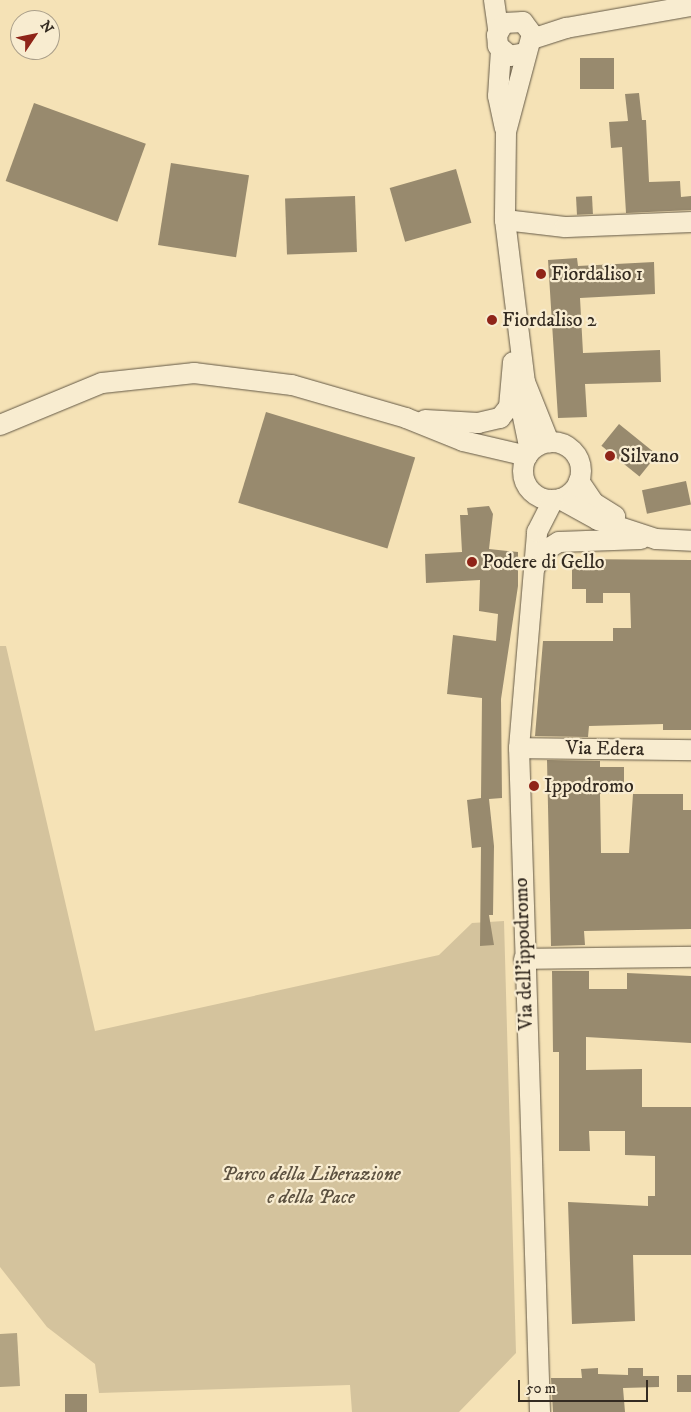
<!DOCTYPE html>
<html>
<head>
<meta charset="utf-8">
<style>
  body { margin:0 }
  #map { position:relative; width:691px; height:1412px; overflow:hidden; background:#f5e2b6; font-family:"IM FELL DW Pica",serif }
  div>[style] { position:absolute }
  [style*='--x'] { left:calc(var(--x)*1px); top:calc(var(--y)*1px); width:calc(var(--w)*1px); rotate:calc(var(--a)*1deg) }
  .green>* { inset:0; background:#d4c39d }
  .water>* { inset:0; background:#b3a483 }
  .building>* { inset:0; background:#988a6e; transform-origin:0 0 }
  .roads { filter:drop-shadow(0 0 1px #645946) drop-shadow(0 0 1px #645946) }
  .minor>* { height:20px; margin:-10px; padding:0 10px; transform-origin:10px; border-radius:10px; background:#f8ecd0 }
  .minor>.ring { margin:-10px; padding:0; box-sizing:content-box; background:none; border:20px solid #f8ecd0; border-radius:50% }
  .dots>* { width:14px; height:14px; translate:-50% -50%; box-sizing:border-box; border:2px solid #f8ecd0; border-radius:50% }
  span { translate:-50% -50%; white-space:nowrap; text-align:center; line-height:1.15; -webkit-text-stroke:4.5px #f8ecd0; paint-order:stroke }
  .poi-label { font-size:20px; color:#342b21 }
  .left { translate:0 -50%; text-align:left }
  .street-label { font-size:20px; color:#342b21 }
  .park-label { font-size:20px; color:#5c5140; font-style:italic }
  .north { position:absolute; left:10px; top:10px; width:50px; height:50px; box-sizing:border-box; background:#f8ecd0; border:1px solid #aa9f8a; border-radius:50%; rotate:56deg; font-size:14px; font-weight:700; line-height:20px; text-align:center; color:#342b21 }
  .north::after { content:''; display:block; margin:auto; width:18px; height:22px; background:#8f2418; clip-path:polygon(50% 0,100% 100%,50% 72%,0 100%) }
  .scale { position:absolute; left:518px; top:1380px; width:130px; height:22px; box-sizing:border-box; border:2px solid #342b21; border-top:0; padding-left:6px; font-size:15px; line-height:18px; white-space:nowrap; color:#342b21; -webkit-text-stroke:4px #f8ecd0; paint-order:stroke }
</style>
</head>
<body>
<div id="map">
  <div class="green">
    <i style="clip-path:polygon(0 646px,6px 646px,95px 1031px,439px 955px,472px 923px,504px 921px,516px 1353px,459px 1412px,352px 1412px,350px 1385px,99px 1393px,95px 1364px,47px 1327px,0 1267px)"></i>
  </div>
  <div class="water">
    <i style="clip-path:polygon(17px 1333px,20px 1386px,0 1387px,0 1334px)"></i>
  </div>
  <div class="building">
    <i style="left:580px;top:58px;width:34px;height:31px"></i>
    <i style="clip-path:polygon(639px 93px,642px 120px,646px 120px,649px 182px,680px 181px,681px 197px,691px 196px,691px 210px,626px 213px,622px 147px,611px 148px,609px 122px,628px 121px,625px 94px)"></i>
    <i style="left:34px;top:103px;width:119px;height:83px;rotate:20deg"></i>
    <i style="left:171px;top:163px;width:79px;height:83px;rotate:9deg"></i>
    <i style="left:456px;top:169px;width:56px;height:69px;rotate:74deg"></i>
    <i style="left:355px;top:196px;width:56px;height:70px;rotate:88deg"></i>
    <i style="left:592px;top:196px;width:18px;height:16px;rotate:87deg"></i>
    <i style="clip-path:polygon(577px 258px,578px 266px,654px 262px,655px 294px,580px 298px,583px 353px,660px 350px,661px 382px,585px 384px,587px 417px,558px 418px,548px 260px)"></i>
    <i style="left:266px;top:412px;width:156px;height:95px;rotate:17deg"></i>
    <i style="left:619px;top:424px;width:49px;height:28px;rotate:39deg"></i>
    <i style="left:686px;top:481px;width:24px;height:45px;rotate:78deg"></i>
    <i style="clip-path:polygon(489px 506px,493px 514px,489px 549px,518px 552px,518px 586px,501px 699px,502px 798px,489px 799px,494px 846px,493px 915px,489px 915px,494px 945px,480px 946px,481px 847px,472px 848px,467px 800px,481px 798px,482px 698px,447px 694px,453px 635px,496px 641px,498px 614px,479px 611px,480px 580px,426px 583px,425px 554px,462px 552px,460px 515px,468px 515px,467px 508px)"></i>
    <i style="clip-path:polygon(572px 559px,691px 560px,691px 730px,663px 730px,663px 724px,589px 726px,588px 737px,535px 736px,543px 641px,613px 641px,613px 628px,631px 628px,630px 593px,603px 593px,603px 603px,586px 603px,586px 589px,572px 589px)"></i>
    <i style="clip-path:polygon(547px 760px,600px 761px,600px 767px,624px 767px,624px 793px,600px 794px,601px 853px,629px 853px,633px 794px,683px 794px,683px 810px,691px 810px,691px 929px,584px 931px,585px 945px,551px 946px)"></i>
    <i style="clip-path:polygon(552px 971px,589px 971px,589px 989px,627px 989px,627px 973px,691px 976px,691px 1043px,586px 1037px,586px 1070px,642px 1069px,642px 1107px,691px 1107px,691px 1255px,633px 1255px,635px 1321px,572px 1324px,568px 1202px,648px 1206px,648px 1196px,655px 1196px,655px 1156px,625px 1155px,625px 1131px,589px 1131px,590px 1151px,559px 1151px,559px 1052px,553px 1052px)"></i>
    <i style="clip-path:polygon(598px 1368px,598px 1374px,628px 1375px,628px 1368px,643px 1368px,643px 1376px,659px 1376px,659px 1387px,623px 1388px,625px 1412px,553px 1412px,551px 1378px,582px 1378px,581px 1369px)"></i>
    <i style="left:691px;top:1375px;width:17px;height:14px;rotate:90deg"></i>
    <i style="left:65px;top:1394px;width:22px;height:18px"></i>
  </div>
  <div class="roads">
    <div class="minor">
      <i style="--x:494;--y:0;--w:30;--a:82"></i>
      <i style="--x:532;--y:39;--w:36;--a:-18"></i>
      <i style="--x:566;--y:28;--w:127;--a:-10"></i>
      <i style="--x:501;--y:50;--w:46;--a:93.7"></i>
      <i style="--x:498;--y:96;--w:33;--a:78"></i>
      <i style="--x:525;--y:53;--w:15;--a:169"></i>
      <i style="--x:510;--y:56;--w:16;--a:-140"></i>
      <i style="--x:498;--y:46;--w:11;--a:-95"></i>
      <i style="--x:497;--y:35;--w:14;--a:-60"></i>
      <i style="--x:504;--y:23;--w:19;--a:-3"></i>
      <i style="--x:523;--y:22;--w:15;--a:53"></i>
      <i style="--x:532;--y:34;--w:101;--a:104.9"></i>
      <i style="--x:506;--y:132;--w:88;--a:90.7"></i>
      <i style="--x:505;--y:220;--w:163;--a:83"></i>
      <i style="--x:525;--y:382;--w:65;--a:68.2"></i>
      <i style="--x:505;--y:220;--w:60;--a:6.7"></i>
      <i style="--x:565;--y:227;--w:126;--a:-2.3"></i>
      <i style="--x:518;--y:393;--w:59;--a:78.3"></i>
      <i style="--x:425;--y:420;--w:53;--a:3.2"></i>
      <i style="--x:478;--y:423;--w:23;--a:-13"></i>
      <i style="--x:500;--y:418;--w:14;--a:-51"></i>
      <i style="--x:509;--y:407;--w:45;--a:-84.9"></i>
      <i style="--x:0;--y:425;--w:110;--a:-22.4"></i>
      <i style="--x:102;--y:383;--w:93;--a:-6.2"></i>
      <i style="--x:194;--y:373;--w:99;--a:7"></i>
      <i style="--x:292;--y:385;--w:119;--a:16.1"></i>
      <i style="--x:406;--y:418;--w:61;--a:22"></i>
      <i style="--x:463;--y:441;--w:66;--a:13.2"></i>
      <i class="ring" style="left:523px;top:442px;width:38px;height:38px"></i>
      <i style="--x:579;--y:481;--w:27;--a:56"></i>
      <i style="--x:594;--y:503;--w:25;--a:32"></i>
      <i style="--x:560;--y:499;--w:43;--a:28.9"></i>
      <i style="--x:598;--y:520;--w:61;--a:18.1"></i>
      <i style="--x:656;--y:539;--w:35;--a:3"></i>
      <i style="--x:535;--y:567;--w:20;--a:-57"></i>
      <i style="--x:546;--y:550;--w:15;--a:-32"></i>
      <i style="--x:559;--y:542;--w:82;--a:-2.1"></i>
      <i style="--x:519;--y:748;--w:172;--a:0.7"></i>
      <i style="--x:524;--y:959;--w:167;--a:-0.7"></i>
      <i style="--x:540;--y:1412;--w:664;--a:-91.81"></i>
      <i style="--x:519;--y:748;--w:217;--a:-85.2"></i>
      <i style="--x:537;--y:532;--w:36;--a:-63"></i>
    </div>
  </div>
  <div class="dots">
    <i style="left:541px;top:274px;background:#8f2418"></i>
    <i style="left:492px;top:320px;background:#8f2418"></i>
    <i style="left:610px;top:456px;background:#8f2418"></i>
    <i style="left:472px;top:562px;background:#8f2418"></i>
    <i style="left:534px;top:786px;background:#8f2418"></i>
  </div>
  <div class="poi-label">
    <span class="left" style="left:551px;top:274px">Fiordaliso 1</span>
    <span class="left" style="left:502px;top:320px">Fiordaliso 2</span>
    <span class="left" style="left:620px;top:456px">Silvano</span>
    <span class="left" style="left:482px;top:562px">Podere di Gello</span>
    <span class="left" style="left:544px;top:786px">Ippodromo</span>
  </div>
  <div class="street-label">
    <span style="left:605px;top:749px;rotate:1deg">Via Edera</span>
    <span style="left:524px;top:954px;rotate:-92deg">Via dell'ippodromo</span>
  </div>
  <div class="park-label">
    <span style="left:311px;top:1186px">Parco della Liberazione<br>e della Pace</span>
  </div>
  <div class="north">N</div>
  <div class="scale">50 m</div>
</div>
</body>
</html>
